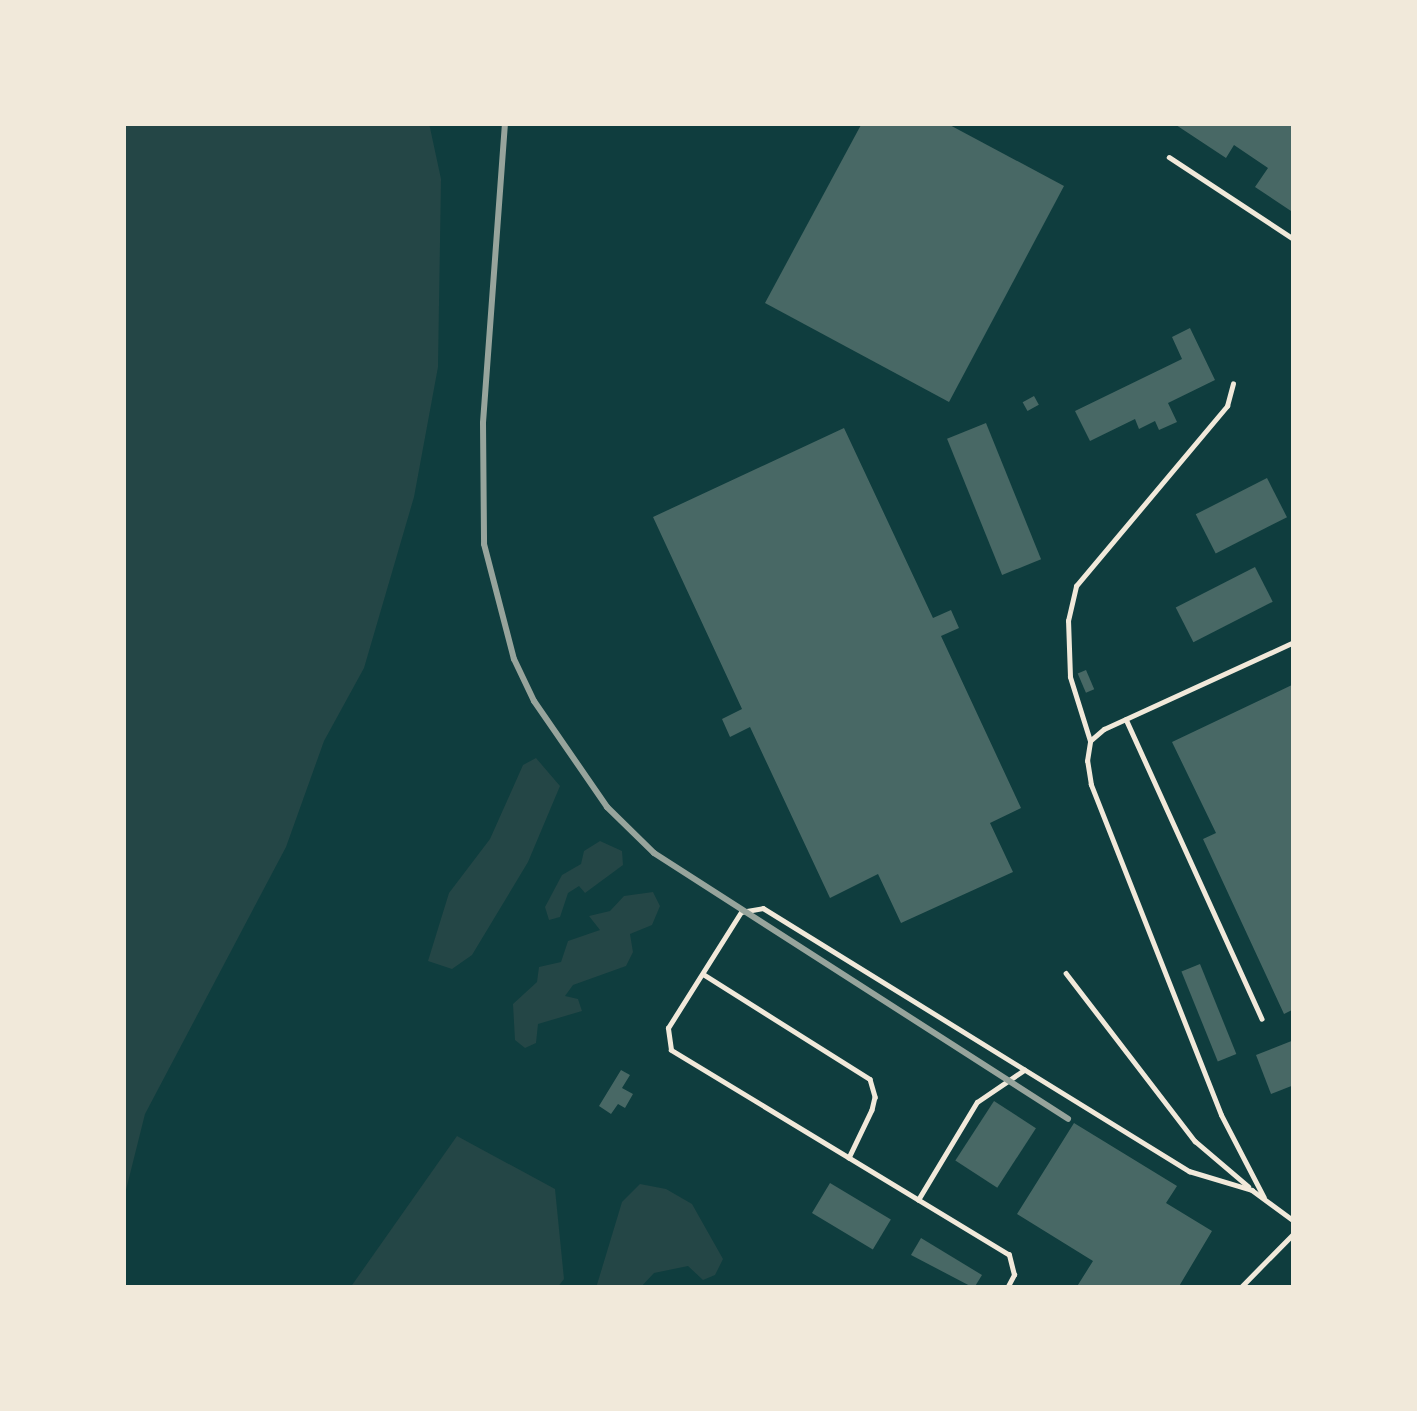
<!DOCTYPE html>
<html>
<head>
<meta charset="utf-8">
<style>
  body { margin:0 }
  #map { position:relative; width:1417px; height:1411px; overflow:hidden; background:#0f3d3e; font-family:Overpass,sans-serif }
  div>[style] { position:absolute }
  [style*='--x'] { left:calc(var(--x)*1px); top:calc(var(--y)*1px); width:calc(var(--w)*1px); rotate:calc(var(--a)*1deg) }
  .green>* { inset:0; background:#244646 }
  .building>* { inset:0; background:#486865; transform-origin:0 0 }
  .service>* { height:4.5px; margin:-2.25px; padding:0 2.25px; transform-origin:2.25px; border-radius:2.25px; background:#f1e9da }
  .rail>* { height:6px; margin:-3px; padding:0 3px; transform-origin:3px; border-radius:3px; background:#97a49c }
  span { translate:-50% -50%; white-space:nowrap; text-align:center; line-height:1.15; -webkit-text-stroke:9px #f1e9da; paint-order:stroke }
  .frame { position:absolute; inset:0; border:126px solid #f1e9da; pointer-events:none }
</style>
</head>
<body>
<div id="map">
  <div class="green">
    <i style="clip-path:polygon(123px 123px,429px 123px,441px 179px,438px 367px,414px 497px,364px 668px,324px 741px,286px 847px,145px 1114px,123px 1202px)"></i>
    <i style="clip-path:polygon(536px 758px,560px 786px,528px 862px,472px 955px,452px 969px,428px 961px,449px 893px,490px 839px,523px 765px)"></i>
    <i style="clip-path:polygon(600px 841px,622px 851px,623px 865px,585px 893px,579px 886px,568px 893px,560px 917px,549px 920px,545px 907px,562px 875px,581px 864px,584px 851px)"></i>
    <i style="clip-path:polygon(653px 892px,660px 906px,652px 925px,630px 934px,633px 952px,626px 966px,573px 985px,565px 996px,578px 999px,582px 1011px,538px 1024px,536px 1043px,525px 1048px,515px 1040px,513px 1004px,537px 982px,539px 967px,561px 962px,568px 941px,600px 930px,589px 916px,610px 911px,624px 896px)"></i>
    <i style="clip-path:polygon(457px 1136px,555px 1189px,564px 1279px,557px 1288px,350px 1288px)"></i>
    <i style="clip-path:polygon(640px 1184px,666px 1189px,692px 1204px,723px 1259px,715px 1275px,703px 1280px,688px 1266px,654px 1273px,640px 1288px,596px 1288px,622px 1202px)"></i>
  </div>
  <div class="building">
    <i style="clip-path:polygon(862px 123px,946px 123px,1064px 186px,949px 402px,765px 303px)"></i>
    <i style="clip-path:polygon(1173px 123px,1294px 123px,1294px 213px,1255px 187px,1268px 168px,1234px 145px,1226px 158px)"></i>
    <i style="clip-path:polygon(1190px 328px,1215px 380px,1168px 403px,1177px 422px,1159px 430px,1155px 421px,1139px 429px,1135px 419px,1090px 441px,1075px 411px,1182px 359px,1172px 337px)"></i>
    <i style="left:1034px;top:396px;width:10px;height:13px;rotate:61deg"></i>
    <i style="left:986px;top:423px;width:147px;height:42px;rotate:68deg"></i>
    <i style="clip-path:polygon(844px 428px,933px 618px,951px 610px,959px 628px,941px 636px,1021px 808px,990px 823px,1013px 872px,901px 923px,878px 874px,830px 898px,750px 727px,730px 737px,722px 719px,742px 709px,653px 517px)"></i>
    <i style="left:1267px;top:478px;width:44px;height:80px;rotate:63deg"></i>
    <i style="left:1255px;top:567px;width:39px;height:89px;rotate:63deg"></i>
    <i style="left:1086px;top:670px;width:21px;height:9px;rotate:67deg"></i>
    <i style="clip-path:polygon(1294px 684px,1294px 1009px,1284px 1014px,1203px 839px,1216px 833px,1172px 742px)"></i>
    <i style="left:1200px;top:964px;width:97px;height:20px;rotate:68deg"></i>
    <i style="clip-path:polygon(1294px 1040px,1294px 1085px,1271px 1094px,1256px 1055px)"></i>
    <i style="clip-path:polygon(621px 1070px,630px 1075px,622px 1088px,633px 1094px,625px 1108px,618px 1104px,611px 1114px,599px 1106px)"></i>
    <i style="left:994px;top:1101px;width:50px;height:71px;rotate:33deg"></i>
    <i style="clip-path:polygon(1074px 1123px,1177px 1186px,1166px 1203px,1212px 1231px,1178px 1288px,1076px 1288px,1093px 1261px,1017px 1214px)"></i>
    <i style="left:830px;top:1183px;width:71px;height:35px;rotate:31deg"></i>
    <i style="clip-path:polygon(921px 1238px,982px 1275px,974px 1288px,911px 1255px)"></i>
  </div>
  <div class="service">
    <i style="--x:1169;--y:157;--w:149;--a:33.3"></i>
    <i style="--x:1126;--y:719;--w:329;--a:65.6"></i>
    <i style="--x:1090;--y:741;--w:67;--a:-107.4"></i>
    <i style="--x:1070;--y:677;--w:56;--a:-92"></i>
    <i style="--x:1068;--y:621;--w:36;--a:-77"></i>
    <i style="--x:1076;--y:586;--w:235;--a:-50"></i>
    <i style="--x:1227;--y:406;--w:23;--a:-75"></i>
    <i style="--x:1066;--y:973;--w:212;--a:52.5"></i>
    <i style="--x:1195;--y:1141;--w:70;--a:40.3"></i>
    <i style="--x:703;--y:974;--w:197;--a:32.2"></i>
    <i style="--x:870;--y:1079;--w:19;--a:74"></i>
    <i style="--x:875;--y:1097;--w:13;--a:103"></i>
    <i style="--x:872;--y:1110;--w:53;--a:115.6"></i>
    <i style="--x:1264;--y:1198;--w:93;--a:-117.4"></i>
    <i style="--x:1221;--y:1115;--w:355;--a:-111.5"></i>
    <i style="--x:1091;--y:785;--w:24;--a:-99"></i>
    <i style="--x:1087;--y:761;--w:20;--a:-81"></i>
    <i style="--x:1090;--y:741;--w:18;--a:-41"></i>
    <i style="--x:1104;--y:729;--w:209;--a:-24.6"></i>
    <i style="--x:918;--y:1200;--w:114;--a:-59"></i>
    <i style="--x:977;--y:1102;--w:57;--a:-34.2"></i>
    <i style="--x:1007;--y:1288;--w:15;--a:-62"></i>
    <i style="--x:1014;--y:1275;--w:21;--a:-104"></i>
    <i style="--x:1009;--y:1255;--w:395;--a:-148.8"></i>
    <i style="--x:671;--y:1050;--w:22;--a:-98"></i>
    <i style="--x:668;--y:1028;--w:137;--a:-57.8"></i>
    <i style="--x:741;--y:912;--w:22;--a:-10"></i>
    <i style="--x:763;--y:908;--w:501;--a:31.69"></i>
    <i style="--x:1189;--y:1171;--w:66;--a:16.8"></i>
    <i style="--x:1252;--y:1190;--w:52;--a:36.4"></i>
    <i style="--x:1240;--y:1288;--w:77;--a:-45.5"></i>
  </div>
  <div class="rail">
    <i style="--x:505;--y:123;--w:301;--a:94.2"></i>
    <i style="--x:483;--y:423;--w:121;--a:89.5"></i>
    <i style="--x:484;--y:544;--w:119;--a:75.4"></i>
    <i style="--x:514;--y:659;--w:47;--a:64.5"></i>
    <i style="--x:534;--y:701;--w:129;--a:55.4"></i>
    <i style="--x:607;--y:807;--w:66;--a:44.4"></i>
    <i style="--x:654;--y:853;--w:492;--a:32.7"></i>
  </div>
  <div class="frame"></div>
</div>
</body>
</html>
